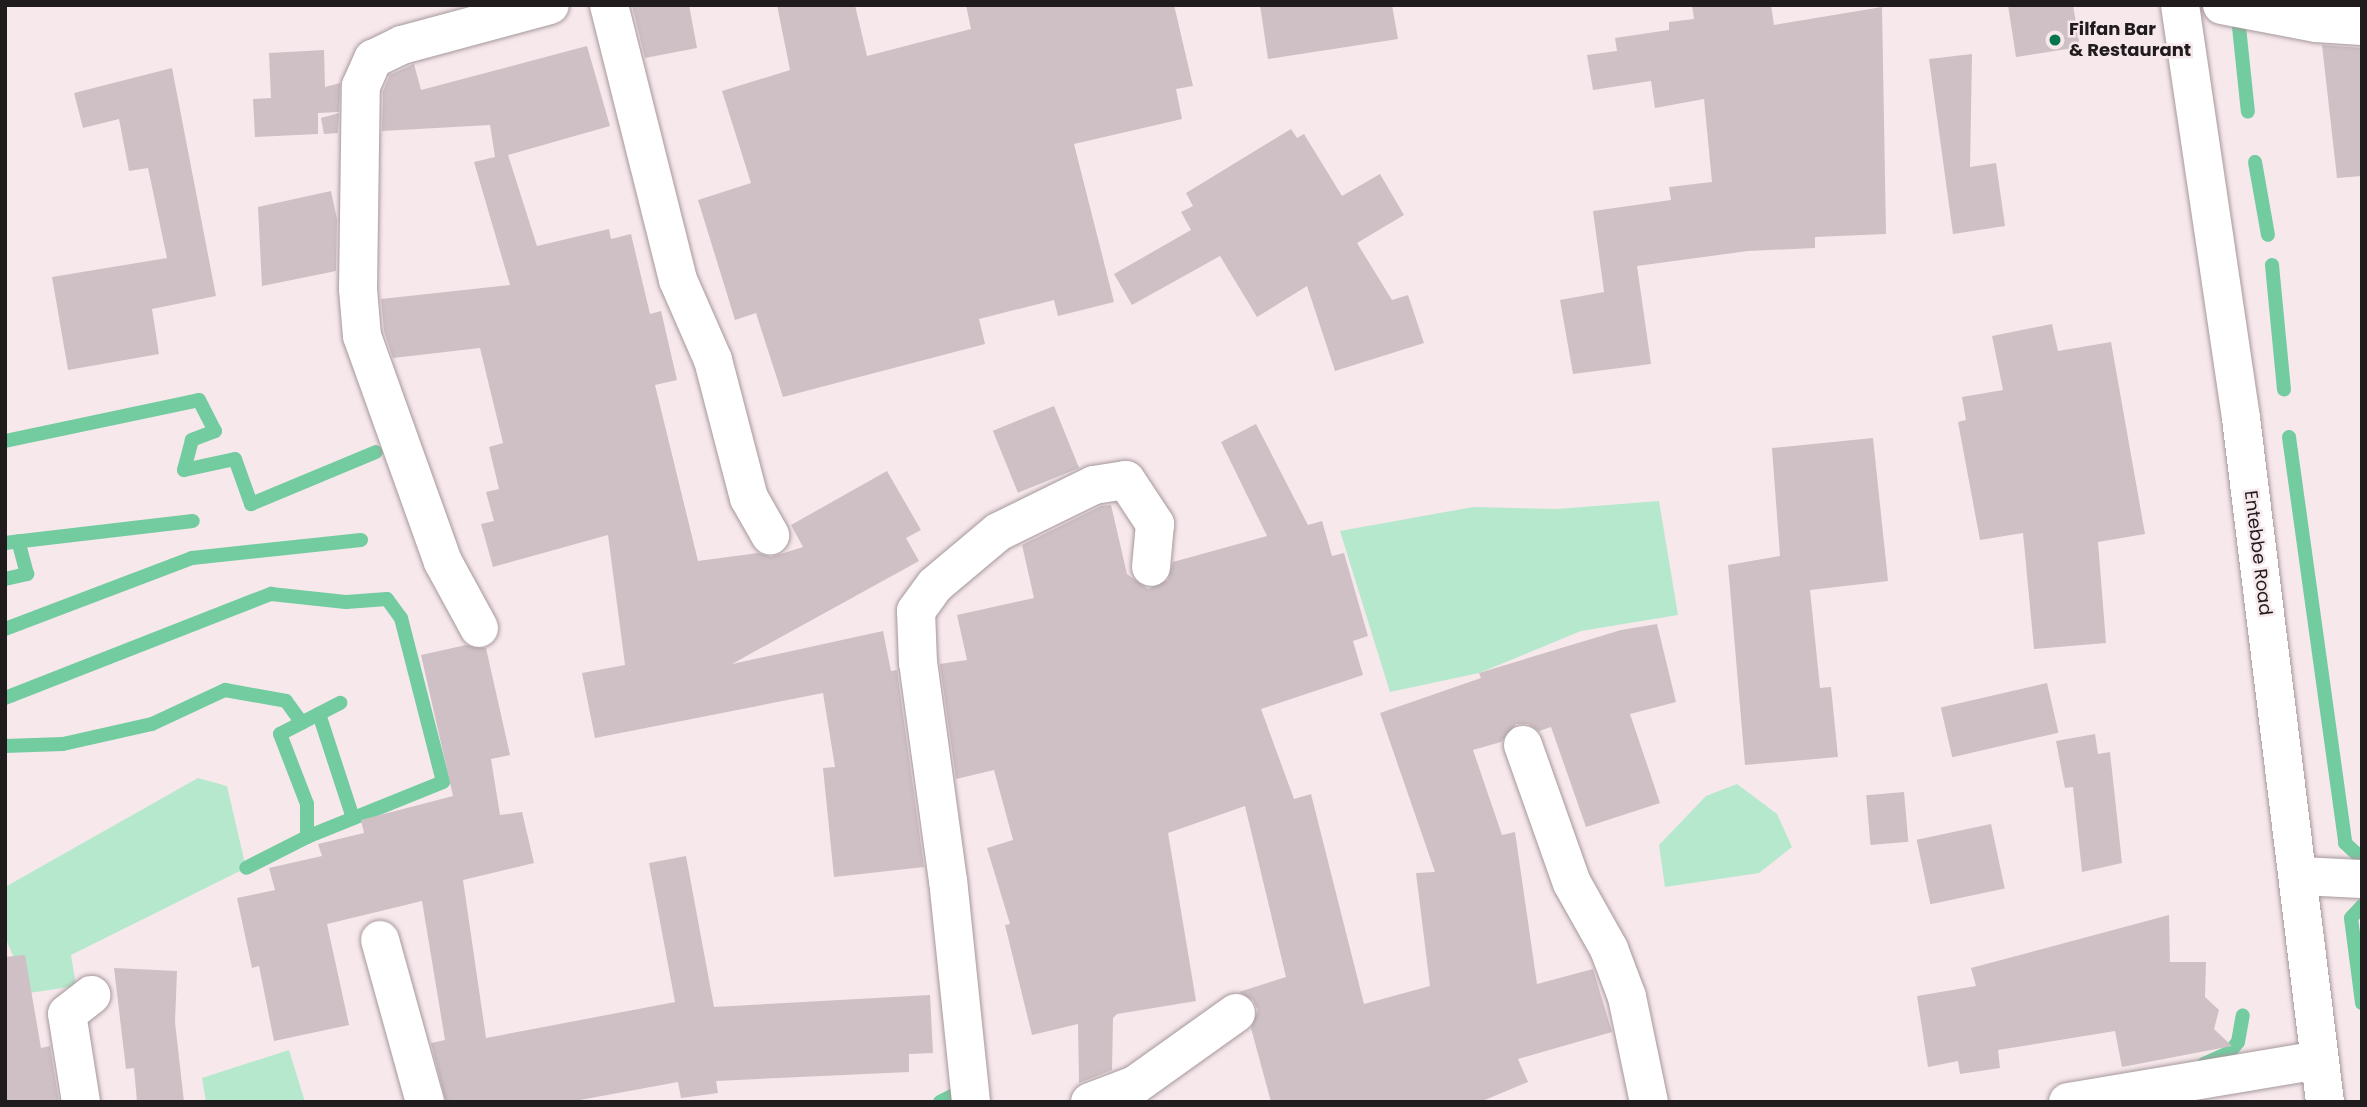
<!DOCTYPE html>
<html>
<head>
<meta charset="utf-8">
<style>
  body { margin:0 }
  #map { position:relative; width:2367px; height:1107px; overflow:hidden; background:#f7e8ec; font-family:Poppins,sans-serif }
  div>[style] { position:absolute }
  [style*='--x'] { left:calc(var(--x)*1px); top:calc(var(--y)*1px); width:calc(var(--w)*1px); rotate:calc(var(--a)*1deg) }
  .green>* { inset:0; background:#b6e8cd }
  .stream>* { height:14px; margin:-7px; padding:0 7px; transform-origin:7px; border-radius:7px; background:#73cba0 }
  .building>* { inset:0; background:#cec0c4; transform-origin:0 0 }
  .roads { filter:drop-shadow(0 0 2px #a5989b) drop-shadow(0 0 2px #a5989b) }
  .minor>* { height:38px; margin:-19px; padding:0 19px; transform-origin:19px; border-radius:19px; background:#fff }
  .major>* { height:38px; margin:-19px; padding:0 19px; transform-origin:19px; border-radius:19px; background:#fff }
  .dots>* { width:19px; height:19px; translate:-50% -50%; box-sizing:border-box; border:4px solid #f7e8ec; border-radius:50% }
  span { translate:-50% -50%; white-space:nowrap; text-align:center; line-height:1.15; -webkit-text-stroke:5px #f7e8ec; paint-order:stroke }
  .poi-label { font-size:18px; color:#201b1c; font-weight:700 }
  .left { translate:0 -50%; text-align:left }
  .street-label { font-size:18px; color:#201b1c }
  .frame { position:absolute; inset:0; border:7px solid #201b1c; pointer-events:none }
</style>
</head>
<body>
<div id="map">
  <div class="green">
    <i style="clip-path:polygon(1659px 501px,1678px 615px,1581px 631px,1479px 673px,1390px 692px,1340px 531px,1473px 507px,1557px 509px)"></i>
    <i style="clip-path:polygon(198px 778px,227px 786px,246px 868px,71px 955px,76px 986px,29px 993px,5px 937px,5px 887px)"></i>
    <i style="clip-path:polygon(1737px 784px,1777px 814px,1792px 847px,1759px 873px,1665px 887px,1659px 845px,1706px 796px)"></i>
    <i style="clip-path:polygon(289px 1050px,305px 1102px,206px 1102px,202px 1078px)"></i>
  </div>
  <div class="stream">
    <i style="--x:2239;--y:27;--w:85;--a:84"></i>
    <i style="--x:2255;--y:162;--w:74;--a:79.9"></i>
    <i style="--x:2272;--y:265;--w:125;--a:84.5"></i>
    <i style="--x:2289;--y:437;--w:410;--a:82.1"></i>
    <i style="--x:2345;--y:843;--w:23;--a:43"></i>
    <i style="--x:5;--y:441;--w:198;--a:-11.9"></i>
    <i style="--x:199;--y:400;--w:35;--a:63"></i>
    <i style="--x:215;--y:431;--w:25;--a:159"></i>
    <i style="--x:192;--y:440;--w:31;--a:105"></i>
    <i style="--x:184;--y:470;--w:52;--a:-12.2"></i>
    <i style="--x:235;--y:459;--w:48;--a:70.4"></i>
    <i style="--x:251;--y:504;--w:135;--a:-22.6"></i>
    <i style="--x:5;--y:543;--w:189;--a:-6.7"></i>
    <i style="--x:5;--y:579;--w:23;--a:-13"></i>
    <i style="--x:27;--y:574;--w:34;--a:-105"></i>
    <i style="--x:5;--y:629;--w:200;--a:-20.8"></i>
    <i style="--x:192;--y:558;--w:170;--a:-6.1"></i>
    <i style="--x:5;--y:698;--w:286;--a:-21.4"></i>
    <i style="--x:271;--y:594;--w:75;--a:6.1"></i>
    <i style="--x:346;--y:602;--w:41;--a:-4.2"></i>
    <i style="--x:387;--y:599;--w:24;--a:54"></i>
    <i style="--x:401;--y:618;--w:169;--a:75.6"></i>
    <i style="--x:443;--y:782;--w:147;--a:158"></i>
    <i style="--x:307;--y:837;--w:68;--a:153.1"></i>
    <i style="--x:319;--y:714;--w:109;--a:71.9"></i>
    <i style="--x:5;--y:746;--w:58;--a:-2"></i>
    <i style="--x:63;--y:744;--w:91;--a:-12.7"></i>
    <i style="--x:152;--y:724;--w:81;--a:-25"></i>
    <i style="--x:225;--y:690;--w:62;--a:10.2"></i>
    <i style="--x:286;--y:701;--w:27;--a:54"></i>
    <i style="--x:307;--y:837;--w:33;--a:-90"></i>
    <i style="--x:307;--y:804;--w:75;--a:-111.1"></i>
    <i style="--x:280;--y:734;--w:68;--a:-27.3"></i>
    <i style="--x:2362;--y:906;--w:16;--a:133"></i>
    <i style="--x:2351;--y:918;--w:86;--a:82.6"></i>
    <i style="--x:2204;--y:1064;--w:27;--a:-24"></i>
    <i style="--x:2229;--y:1053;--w:14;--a:-51"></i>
    <i style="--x:2238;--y:1042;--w:27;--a:-80"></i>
    <i style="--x:940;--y:1102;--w:16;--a:-27"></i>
  </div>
  <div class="building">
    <i style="clip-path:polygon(632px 5px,689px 5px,697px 48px,645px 58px)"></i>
    <i style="clip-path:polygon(777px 5px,855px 5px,867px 56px,971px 29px,966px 5px,1174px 5px,1193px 86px,1176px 89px,1182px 119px,1074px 144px,1114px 302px,1058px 316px,1054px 300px,979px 319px,985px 344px,783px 397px,756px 313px,735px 320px,698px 200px,751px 183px,722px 91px,790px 70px)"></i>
    <i style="clip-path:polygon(1260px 5px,1392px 5px,1398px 39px,1268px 59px)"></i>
    <i style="clip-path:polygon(1692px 5px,1771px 5px,1774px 25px,1882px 7px,1886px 234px,1815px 237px,1815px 248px,1748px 251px,1637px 266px,1651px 364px,1573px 374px,1560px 300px,1604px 292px,1593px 211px,1671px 200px,1669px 187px,1712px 182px,1704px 99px,1655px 108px,1651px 81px,1593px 90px,1587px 55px,1617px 51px,1615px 38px,1669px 30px,1669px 22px,1694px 19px)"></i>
    <i style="clip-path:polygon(2008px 5px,2073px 5px,2080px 47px,2016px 57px)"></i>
    <i style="clip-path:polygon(2322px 45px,2362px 48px,2362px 176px,2337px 178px)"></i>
    <i style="clip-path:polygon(587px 46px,610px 126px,508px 155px,537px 246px,609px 229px,611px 239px,631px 234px,650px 314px,661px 311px,677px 380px,655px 385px,698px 561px,758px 553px,771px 557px,803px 547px,791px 525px,887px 471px,921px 530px,906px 538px,919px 561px,732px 664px,883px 631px,891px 671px,897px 670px,924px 867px,834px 877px,823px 768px,835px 767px,823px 693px,595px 738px,582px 673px,625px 665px,608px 535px,493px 567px,481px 524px,494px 521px,486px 492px,499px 489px,489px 447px,503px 443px,480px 348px,393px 358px,384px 331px,381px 299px,510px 285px,474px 162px,495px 157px,490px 125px,382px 131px,383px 91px,390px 75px,414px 64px,421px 90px)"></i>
    <i style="clip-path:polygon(324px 50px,325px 87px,340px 83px,339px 112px,318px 113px,318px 134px,255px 137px,253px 99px,271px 98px,269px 53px)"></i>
    <i style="clip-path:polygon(1972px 54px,1970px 167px,1996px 163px,2005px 226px,1953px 234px,1929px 59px)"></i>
    <i style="clip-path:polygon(172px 68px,216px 296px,152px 309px,159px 354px,68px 370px,52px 277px,167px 258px,148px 168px,129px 171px,119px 119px,83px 128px,74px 93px)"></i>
    <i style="clip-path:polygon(339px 113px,338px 133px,324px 134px,321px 118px)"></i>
    <i style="clip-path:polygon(1291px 129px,1297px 138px,1304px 134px,1342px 196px,1380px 174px,1404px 215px,1357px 243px,1392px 300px,1408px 295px,1424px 343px,1335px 371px,1307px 286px,1257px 317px,1220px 256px,1132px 305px,1114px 274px,1191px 230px,1181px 212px,1193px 206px,1186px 193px)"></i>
    <i style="clip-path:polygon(331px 191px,337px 219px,336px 271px,262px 286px,258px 207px)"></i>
    <i style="clip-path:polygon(2052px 324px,2058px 351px,2111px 342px,2145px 534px,2098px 542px,2106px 643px,2034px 649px,2023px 533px,1980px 540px,1958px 422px,1966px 420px,1962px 397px,2003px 390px,1992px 336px)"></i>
    <i style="left:1054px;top:406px;width:67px;height:66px;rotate:68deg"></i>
    <i style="clip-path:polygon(1256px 424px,1308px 525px,1322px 521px,1332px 556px,1344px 553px,1368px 636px,1353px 641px,1363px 675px,1261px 709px,1294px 799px,1311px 794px,1364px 1004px,1430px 986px,1416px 873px,1435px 872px,1380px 713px,1481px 678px,1479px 673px,1621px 630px,1657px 624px,1676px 702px,1630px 714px,1660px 803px,1586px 827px,1551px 727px,1539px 731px,1528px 724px,1516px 724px,1501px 742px,1473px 750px,1502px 835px,1515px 832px,1537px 984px,1593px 969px,1612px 1032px,1518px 1059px,1528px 1082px,1480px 1102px,1271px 1102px,1251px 1028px,1258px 1010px,1253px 1000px,1239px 992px,1286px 977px,1245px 806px,1168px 833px,1196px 1001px,1117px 1014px,1113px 1018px,1112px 1070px,1079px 1083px,1078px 1024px,1032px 1035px,1005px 925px,1010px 924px,987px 848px,1013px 840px,994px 770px,956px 779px,940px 664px,967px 660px,957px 615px,1034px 598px,1022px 545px,1101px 506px,1111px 505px,1127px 574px,1148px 589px,1168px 580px,1173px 562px,1267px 536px,1221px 442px)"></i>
    <i style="clip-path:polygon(1873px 438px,1888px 581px,1810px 590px,1820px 688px,1831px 687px,1838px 757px,1745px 765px,1728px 565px,1780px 556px,1772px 448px)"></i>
    <i style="clip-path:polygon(466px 645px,486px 648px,510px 755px,491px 759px,500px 815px,522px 812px,534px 863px,463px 880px,486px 1038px,675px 1002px,649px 863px,686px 856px,714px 1007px,930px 995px,933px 1053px,909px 1054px,909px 1072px,716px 1081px,718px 1093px,681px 1098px,678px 1082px,569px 1102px,446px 1102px,431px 1043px,445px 1040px,422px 901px,327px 924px,349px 1025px,274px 1041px,259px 966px,252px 968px,237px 898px,275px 890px,269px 868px,322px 856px,318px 844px,364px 833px,361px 820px,453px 796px,421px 655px)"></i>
    <i style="left:2047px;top:683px;width:51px;height:109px;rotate:77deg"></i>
    <i style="clip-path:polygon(2095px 734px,2098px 754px,2110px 752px,2122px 863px,2082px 872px,2073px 787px,2065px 788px,2056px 741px)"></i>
    <i style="left:1904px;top:792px;width:50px;height:38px;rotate:85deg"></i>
    <i style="left:1991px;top:824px;width:66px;height:76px;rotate:78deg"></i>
    <i style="clip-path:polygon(2169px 915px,2170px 962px,2206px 962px,2205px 997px,2219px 1010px,2214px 1029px,2232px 1046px,2122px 1067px,2115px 1031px,1998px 1050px,2000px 1068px,1960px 1074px,1958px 1061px,1928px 1067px,1917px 996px,1976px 986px,1971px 968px)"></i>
    <i style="clip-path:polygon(25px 955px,41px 1048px,50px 1046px,59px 1102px,5px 1102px,5px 957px)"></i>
    <i style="clip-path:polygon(114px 968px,177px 971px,175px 1022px,184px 1102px,137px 1102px,134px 1068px,126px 1069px)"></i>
  </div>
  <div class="roads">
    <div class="minor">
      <i style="--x:609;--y:5;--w:284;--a:75.9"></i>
      <i style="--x:678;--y:280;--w:87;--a:66.4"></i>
      <i style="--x:713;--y:360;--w:143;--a:75.4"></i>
      <i style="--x:749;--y:498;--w:43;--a:60.4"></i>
      <i style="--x:2222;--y:5;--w:96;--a:10.8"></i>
      <i style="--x:2316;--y:23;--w:46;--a:3.7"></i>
      <i style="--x:479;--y:628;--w:75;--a:-118.6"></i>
      <i style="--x:443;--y:562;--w:240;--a:-109.7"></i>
      <i style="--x:362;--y:336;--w:47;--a:-94.9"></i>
      <i style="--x:358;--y:289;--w:203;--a:-89.2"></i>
      <i style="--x:361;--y:86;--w:30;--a:-66"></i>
      <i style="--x:373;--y:59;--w:32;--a:-26"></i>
      <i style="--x:402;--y:45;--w:153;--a:-15.1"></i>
      <i style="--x:1523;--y:745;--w:146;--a:70.5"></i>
      <i style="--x:1572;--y:883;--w:76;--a:60.7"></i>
      <i style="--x:1609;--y:949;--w:51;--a:69.4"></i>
      <i style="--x:1627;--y:997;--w:107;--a:78.2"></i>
      <i style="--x:2300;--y:876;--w:62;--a:2.8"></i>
      <i style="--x:380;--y:940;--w:168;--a:74.5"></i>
      <i style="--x:81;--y:1102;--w:89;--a:-99"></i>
      <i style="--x:67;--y:1014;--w:31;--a:-38"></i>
      <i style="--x:971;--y:1102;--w:222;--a:-95.9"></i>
      <i style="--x:948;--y:881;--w:220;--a:-97.8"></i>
      <i style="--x:918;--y:663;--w:52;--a:-92.2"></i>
      <i style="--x:916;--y:611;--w:32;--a:-54"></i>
      <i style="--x:935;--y:585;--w:82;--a:-40.1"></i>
      <i style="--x:998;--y:532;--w:107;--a:-26.1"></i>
      <i style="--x:1094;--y:485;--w:32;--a:-9"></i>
      <i style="--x:1126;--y:480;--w:53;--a:56.6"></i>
      <i style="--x:1155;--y:524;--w:43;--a:95.3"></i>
      <i style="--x:1090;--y:1102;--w:48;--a:-20.7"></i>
      <i style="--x:1135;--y:1085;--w:124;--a:-35.5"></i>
      <i style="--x:2068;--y:1102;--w:255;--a:-9.5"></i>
    </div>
    <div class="major">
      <i style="--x:2180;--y:5;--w:417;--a:81.6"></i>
      <i style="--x:2241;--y:418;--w:689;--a:83"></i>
    </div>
  </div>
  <div class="dots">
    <i style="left:2055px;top:40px;background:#06744e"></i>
  </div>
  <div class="poi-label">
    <span class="left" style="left:2069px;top:40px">Filfan Bar<br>&amp; Restaurant</span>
  </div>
  <div class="street-label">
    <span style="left:2258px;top:553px;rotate:83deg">Entebbe Road</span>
  </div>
  <div class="frame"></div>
</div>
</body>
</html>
